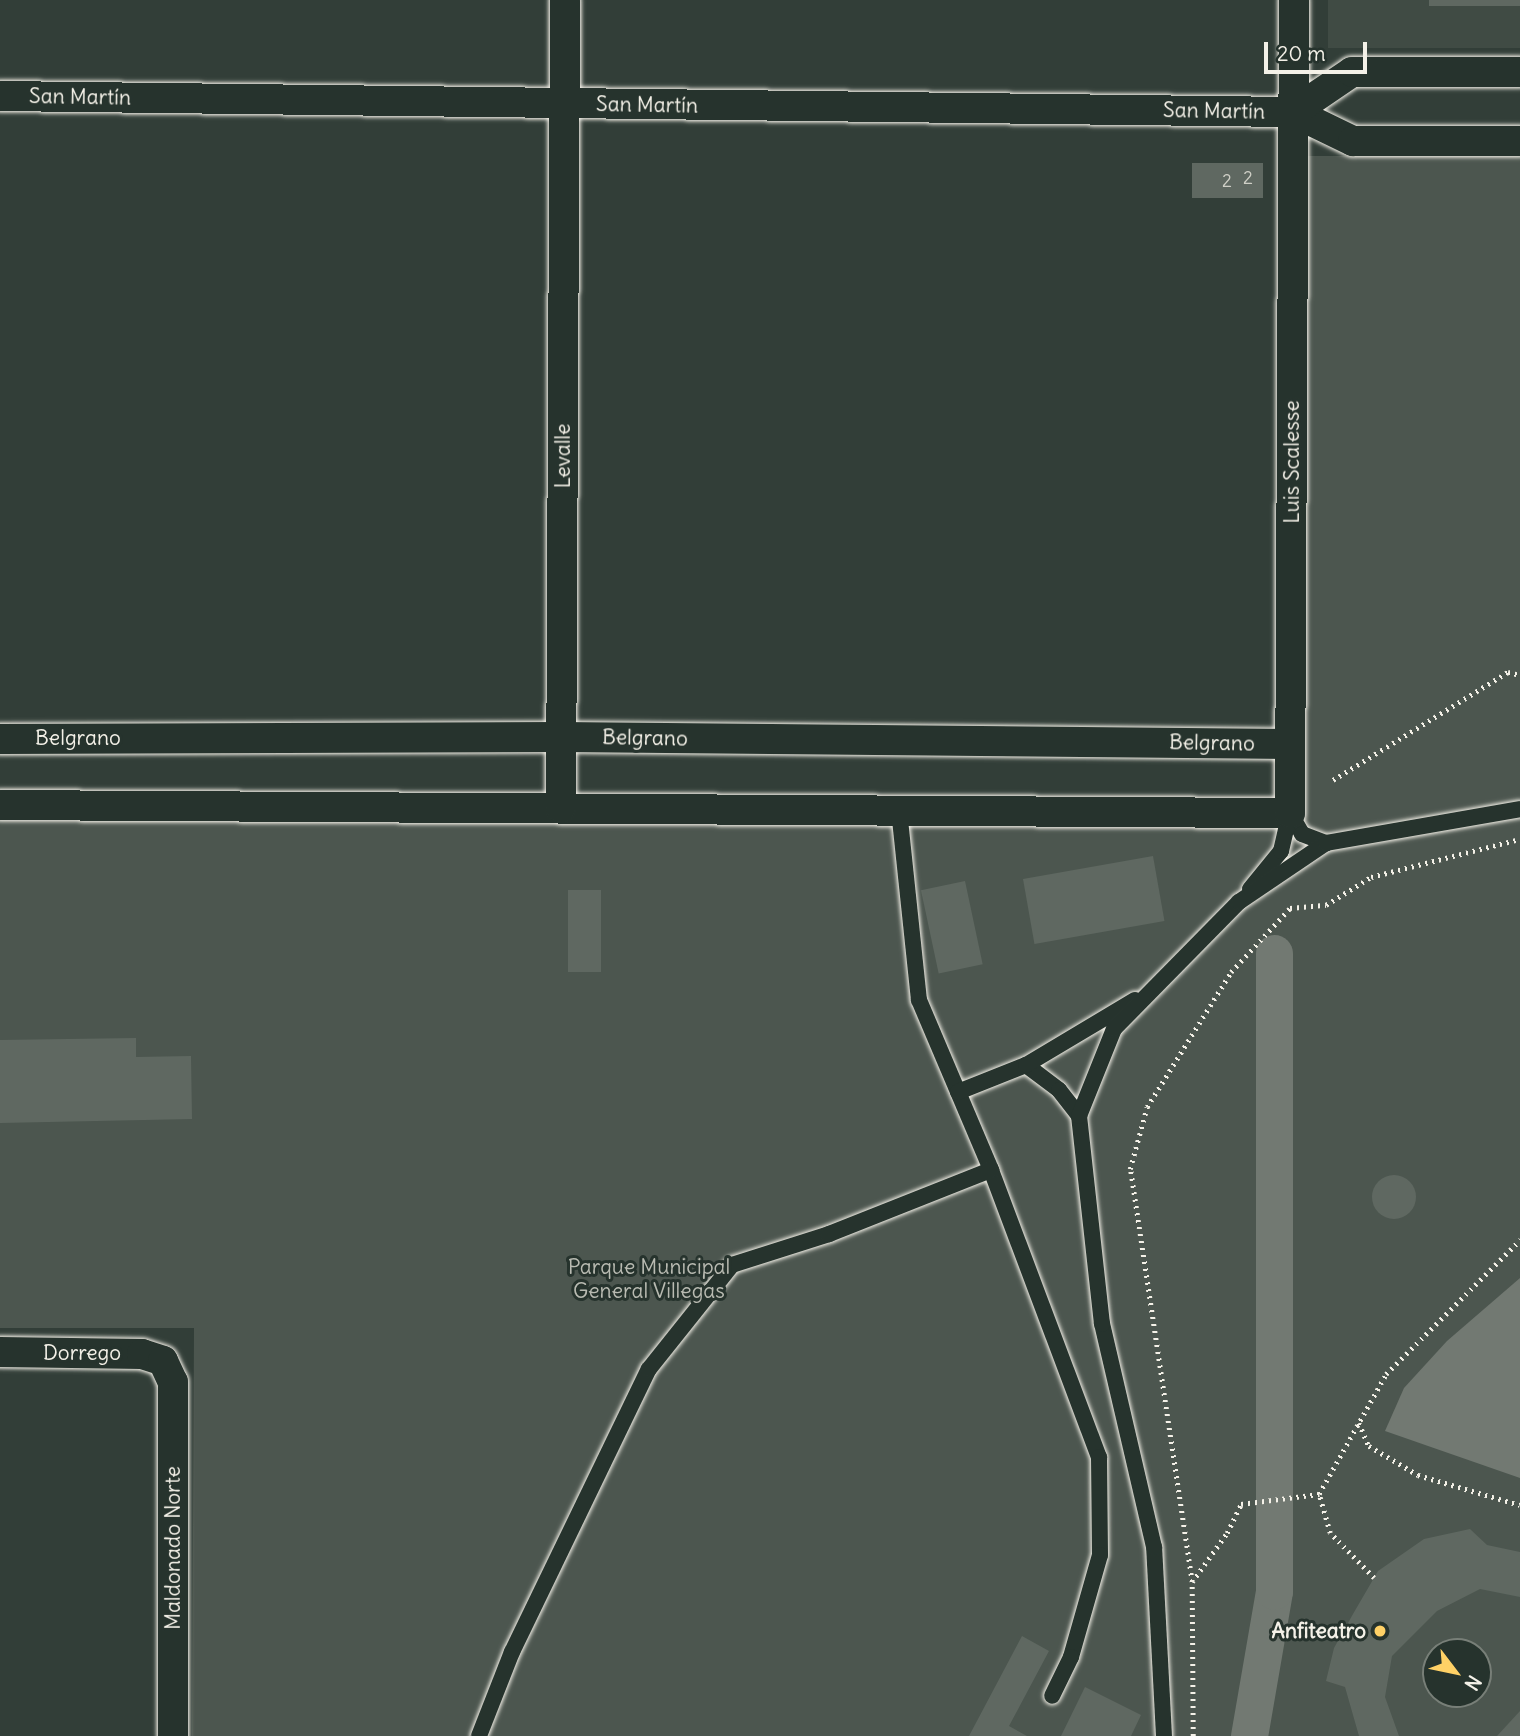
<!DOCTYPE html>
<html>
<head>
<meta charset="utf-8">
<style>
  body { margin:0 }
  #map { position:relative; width:1520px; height:1736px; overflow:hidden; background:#323e38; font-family:Delius,sans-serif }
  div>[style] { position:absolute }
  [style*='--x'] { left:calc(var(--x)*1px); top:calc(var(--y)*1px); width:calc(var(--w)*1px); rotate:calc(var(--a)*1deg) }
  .built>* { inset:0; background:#404b44; transform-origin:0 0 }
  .green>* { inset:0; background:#4c564f }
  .water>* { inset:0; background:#727972 }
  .canal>* { height:37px; margin:-18.5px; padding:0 18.5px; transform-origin:18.5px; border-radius:18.5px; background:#727972 }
  .building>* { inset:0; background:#5f6861; transform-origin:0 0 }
  .round { border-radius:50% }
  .path>* { height:4.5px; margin-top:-2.25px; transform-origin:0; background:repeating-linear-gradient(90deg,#f4f1e8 0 2px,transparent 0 7px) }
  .roads { filter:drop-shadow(0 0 2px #f4f1e8) drop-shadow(0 0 2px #f4f1e8) }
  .service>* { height:16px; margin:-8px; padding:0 8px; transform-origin:8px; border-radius:8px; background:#26332d }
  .minor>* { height:30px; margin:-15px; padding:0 15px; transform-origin:15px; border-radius:15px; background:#26332d }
  .dots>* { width:19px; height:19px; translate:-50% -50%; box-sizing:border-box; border:4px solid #26332d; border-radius:50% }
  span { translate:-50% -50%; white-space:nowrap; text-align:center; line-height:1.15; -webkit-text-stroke:6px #26332d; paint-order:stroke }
  .number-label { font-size:18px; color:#cfcfc6 }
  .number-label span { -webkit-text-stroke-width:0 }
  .street-label { font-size:21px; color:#f4f1e8 }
  .park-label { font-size:21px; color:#b9bbb2 }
  .poi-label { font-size:21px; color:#f4f1e8; font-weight:700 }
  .right { translate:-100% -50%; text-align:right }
  .north { position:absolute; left:1422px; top:1638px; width:70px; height:70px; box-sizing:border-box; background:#26332d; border:2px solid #787f78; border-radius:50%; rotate:122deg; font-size:19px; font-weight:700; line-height:28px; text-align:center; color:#f4f1e8 }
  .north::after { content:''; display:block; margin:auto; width:24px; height:32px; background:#ffd166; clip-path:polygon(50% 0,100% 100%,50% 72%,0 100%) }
  .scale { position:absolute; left:1264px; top:42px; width:103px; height:32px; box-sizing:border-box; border:4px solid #f4f1e8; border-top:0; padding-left:9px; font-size:21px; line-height:24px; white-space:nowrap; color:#f4f1e8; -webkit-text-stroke:5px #26332d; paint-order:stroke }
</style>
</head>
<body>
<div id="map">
  <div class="built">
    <i style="left:1328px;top:0;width:192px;height:48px"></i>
  </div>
  <div class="green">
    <i style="clip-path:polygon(evenodd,1307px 156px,1520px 156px,1520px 1736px,192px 1736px,194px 1328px,0 1328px,0 820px,1301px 826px,1307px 156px,1436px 1652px,1478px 1652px,1478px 1694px,1436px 1694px,1436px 1652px)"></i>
  </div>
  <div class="water">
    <i style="clip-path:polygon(1520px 1278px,1520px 1478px,1385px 1431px,1404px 1388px,1447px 1341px)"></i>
  </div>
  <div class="canal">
    <i style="--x:1249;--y:1736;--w:147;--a:-80.2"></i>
    <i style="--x:1274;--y:1591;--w:638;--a:-90"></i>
  </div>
  <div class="building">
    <i style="left:1429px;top:0;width:91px;height:6px"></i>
    <i style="left:1192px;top:163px;width:71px;height:35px"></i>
    <i style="left:1153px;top:856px;width:66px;height:132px;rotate:80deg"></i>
    <i style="left:965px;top:881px;width:85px;height:45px;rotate:78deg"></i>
    <i style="left:568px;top:890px;width:33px;height:82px"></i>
    <i style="clip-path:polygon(136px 1038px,136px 1057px,191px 1056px,192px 1119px,0 1123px,0 1040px)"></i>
    <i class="round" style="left:1372px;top:1175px;width:44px;height:44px"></i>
    <i style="clip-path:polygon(1470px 1529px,1487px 1545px,1520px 1552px,1520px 1597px,1480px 1589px,1437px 1611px,1392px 1656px,1385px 1697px,1399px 1736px,1359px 1736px,1345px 1687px,1326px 1681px,1334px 1648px,1353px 1614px,1378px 1571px,1424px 1539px)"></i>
    <i style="clip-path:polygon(1022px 1636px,1049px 1651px,1009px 1726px,1027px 1736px,969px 1736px)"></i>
    <i style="clip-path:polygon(1085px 1687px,1141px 1715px,1131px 1736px,1061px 1736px)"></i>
    <i style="clip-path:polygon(1520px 1711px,1520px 1736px,1497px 1736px)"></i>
  </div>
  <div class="path">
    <i style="--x:1333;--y:780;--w:206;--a:-31.7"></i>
    <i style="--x:1508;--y:672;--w:12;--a:14"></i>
    <i style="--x:1359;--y:1423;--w:25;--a:67"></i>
    <i style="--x:1369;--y:1446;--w:57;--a:30.6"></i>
    <i style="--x:1418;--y:1475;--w:106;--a:16.4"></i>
    <i style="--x:1374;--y:1578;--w:63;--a:-134.4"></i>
    <i style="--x:1330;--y:1533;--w:41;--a:-105.8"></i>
    <i style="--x:1319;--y:1494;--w:137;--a:-60.8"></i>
    <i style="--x:1386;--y:1374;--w:190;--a:-45"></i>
    <i style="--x:1192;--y:1582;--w:418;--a:-98.5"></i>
    <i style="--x:1130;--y:1169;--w:64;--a:-74.7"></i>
    <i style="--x:1147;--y:1107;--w:159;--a:-58.1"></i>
    <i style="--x:1231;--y:972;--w:87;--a:-47.3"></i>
    <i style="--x:1290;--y:908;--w:36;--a:-5"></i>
    <i style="--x:1326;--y:905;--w:53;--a:-31.9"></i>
    <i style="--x:1371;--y:877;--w:154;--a:-14.3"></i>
    <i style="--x:1193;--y:1736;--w:154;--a:-90.4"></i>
    <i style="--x:1192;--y:1582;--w:60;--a:-54.5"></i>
    <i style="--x:1227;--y:1533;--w:32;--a:-64"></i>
    <i style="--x:1241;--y:1504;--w:79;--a:-7.3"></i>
  </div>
  <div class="roads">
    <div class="service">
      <i style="--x:899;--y:810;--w:191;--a:84"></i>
      <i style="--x:919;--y:1000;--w:185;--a:67"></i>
      <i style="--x:991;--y:1170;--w:307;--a:69.4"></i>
      <i style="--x:1099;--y:1457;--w:98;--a:89.4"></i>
      <i style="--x:1100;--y:1555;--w:106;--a:105.9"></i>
      <i style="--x:1071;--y:1657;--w:43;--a:116"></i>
      <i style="--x:1290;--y:813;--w:24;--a:60"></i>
      <i style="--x:1302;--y:834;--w:26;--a:21"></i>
      <i style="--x:1250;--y:889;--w:49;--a:-50.8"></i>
      <i style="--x:1281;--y:851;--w:39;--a:-77"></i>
      <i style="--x:1026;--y:1065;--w:41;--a:37.1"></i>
      <i style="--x:1059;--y:1090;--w:33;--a:52"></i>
      <i style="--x:958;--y:1092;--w:73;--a:-21.7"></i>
      <i style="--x:1026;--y:1065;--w:127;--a:-30.8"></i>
      <i style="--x:479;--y:1736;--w:90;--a:-68.6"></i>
      <i style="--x:512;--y:1652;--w:314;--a:-64.2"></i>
      <i style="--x:649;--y:1369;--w:133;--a:-51.4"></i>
      <i style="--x:732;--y:1265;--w:102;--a:-17.7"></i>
      <i style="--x:829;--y:1234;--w:174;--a:-21.6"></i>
      <i style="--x:1164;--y:1736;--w:189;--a:-93"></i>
      <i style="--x:1154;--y:1547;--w:229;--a:-103.1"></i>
      <i style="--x:1102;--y:1324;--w:209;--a:-96.3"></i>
      <i style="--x:1079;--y:1116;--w:94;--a:-68.1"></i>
      <i style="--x:1114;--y:1029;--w:178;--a:-45.5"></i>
      <i style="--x:1239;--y:902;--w:105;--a:-34.1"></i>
      <i style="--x:1326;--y:843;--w:197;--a:-9.9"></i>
    </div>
    <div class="minor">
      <i style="--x:0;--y:96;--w:1293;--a:0.71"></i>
      <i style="--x:1293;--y:112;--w:67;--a:25.8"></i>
      <i style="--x:1353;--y:141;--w:167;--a:0"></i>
      <i style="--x:1293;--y:112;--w:71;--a:-34.1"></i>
      <i style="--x:1352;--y:72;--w:168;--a:0"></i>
      <i style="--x:0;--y:739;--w:561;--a:-0.2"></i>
      <i style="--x:561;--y:737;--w:729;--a:0.55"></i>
      <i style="--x:0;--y:805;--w:1290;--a:0.36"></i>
      <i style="--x:1290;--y:813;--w:813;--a:-89.72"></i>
      <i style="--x:561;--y:808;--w:808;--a:-89.72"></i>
      <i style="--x:0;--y:1352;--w:142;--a:0.8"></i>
      <i style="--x:142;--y:1354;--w:22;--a:18"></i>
      <i style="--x:163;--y:1361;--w:23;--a:65"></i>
      <i style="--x:173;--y:1382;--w:354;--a:90"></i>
    </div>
  </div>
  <div class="dots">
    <i style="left:1380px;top:1631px;background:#ffd166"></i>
  </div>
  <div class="number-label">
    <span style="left:1248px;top:178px">2</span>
    <span style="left:1227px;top:181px">2</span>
  </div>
  <div class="street-label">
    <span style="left:80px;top:97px;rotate:1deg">San Martín</span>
    <span style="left:647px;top:105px;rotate:1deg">San Martín</span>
    <span style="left:1214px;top:111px;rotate:1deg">San Martín</span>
    <span style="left:563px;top:456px;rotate:-90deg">Levalle</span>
    <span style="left:1292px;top:462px;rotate:-90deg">Luis Scalesse</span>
    <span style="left:78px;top:738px">Belgrano</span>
    <span style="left:645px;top:738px;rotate:1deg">Belgrano</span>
    <span style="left:1212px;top:743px;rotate:1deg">Belgrano</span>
    <span style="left:82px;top:1353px">Dorrego</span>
    <span style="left:173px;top:1548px;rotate:-90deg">Maldonado Norte</span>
  </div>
  <div class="park-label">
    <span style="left:649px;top:1279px">Parque Municipal<br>General Villegas</span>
  </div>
  <div class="poi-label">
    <span class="right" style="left:1366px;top:1631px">Anfiteatro</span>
  </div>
  <div class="north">N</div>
  <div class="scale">20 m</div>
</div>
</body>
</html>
